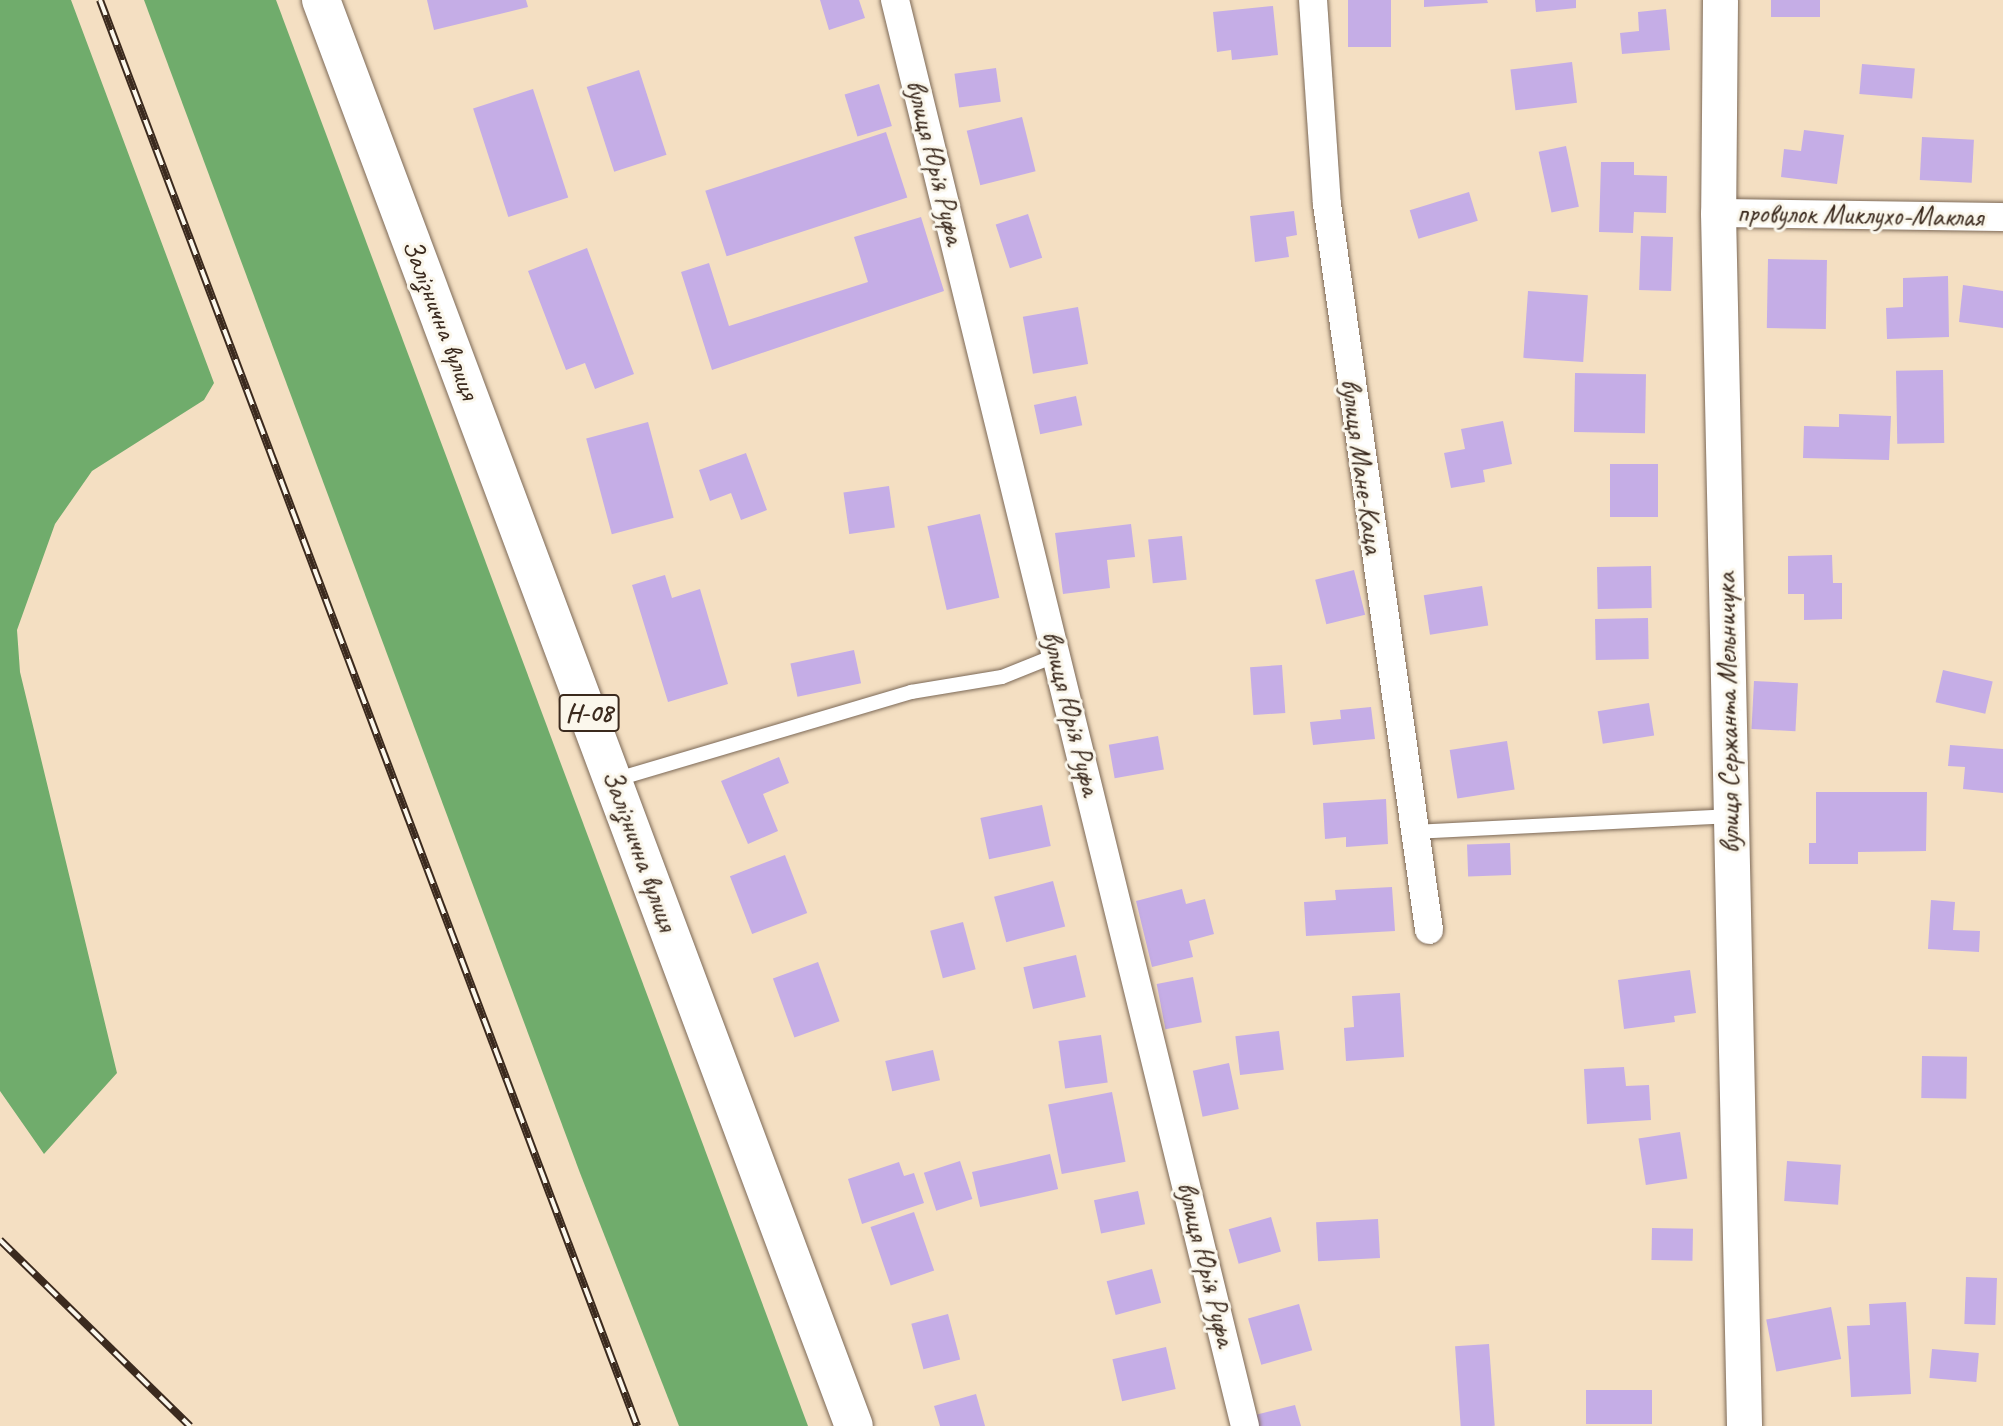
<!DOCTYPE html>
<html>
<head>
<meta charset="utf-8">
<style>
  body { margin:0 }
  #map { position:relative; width:2003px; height:1426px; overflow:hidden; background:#f4dfc2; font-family:Caveat,sans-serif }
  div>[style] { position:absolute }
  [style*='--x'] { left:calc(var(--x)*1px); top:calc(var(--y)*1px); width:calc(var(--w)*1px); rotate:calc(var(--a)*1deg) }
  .forest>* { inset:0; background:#70ac6c }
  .building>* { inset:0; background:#c5ade6; transform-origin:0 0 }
  .roads { filter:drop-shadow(0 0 2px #7c6957) drop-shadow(0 0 2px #7c6957) }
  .service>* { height:14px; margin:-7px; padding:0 7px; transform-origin:7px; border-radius:7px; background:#fff }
  .minor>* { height:28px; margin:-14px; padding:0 14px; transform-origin:14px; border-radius:14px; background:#fff }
  .tertiary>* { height:35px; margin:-17.5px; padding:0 17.5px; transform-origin:17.5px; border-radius:17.5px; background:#fff }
  .primary>* { height:38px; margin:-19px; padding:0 19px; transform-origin:19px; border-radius:19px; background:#fff }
  .rail>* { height:8px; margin-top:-4px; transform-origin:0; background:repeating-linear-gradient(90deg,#fbf7ec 0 16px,#3b2a1e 0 32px); box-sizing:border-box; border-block:2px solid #3b2a1e }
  span { translate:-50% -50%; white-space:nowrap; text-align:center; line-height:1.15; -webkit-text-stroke:6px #fbf7ec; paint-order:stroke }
  .shield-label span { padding:2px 5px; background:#fbf7ec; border:2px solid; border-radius:5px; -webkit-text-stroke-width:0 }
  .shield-label { font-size:26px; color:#3b2a1e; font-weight:700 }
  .street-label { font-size:28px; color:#3b2a1e }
</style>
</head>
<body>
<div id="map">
  <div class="forest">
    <i style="clip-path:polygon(0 0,71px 0,214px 383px,204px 400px,92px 471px,55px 524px,17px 630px,20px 672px,117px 1073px,44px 1154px,0 1091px)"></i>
    <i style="clip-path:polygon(144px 0,276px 0,808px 1426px,679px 1426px,580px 1173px)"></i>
  </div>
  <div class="building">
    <i style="clip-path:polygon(427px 0,526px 0,528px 7px,434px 30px)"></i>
    <i style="clip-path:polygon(820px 0,859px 0,865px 18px,829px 30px)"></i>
    <i style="left:1348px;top:0;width:43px;height:47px"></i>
    <i style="clip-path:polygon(1424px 0,1487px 0,1488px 3px,1424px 7px)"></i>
    <i style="clip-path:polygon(1535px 0,1576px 0,1576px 8px,1536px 12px)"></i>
    <i style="left:1771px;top:0;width:49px;height:17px"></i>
    <i style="clip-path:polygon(1273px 6px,1278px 55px,1232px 60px,1231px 50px,1217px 52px,1213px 12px)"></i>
    <i style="clip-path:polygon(1666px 9px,1670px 50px,1622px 54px,1620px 33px,1639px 31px,1638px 12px)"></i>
    <i style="left:1572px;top:62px;width:41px;height:62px;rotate:83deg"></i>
    <i style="left:1862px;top:64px;width:53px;height:30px;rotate:5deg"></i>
    <i style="left:996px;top:68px;width:34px;height:42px;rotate:82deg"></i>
    <i style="left:639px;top:70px;width:89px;height:55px;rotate:72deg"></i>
    <i style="left:879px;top:84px;width:44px;height:36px;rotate:73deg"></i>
    <i style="left:533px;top:89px;width:114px;height:63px;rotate:72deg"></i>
    <i style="left:1022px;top:117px;width:56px;height:57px;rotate:76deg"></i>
    <i style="clip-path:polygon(1804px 130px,1844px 135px,1837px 184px,1781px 177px,1784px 149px,1801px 151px)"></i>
    <i style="left:886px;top:132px;width:69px;height:190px;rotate:72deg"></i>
    <i style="left:1922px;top:137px;width:52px;height:43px;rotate:3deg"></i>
    <i style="left:1566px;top:146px;width:62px;height:28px;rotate:78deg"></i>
    <i style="clip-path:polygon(1601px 162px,1634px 162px,1634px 175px,1667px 176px,1666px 213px,1634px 212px,1633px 233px,1599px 232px)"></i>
    <i style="left:1469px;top:192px;width:30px;height:62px;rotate:73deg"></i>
    <i style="clip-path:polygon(1294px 211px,1297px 235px,1286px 237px,1289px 257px,1255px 262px,1250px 216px)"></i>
    <i style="left:1028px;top:214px;width:46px;height:34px;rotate:72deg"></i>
    <i style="clip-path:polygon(921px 217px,944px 291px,712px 370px,681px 272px,709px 263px,729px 326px,868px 282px,854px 237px)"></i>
    <i style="left:1641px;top:236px;width:32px;height:54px;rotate:2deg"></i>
    <i style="clip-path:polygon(587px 248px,634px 374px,595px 389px,585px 363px,566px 370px,528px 271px)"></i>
    <i style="left:1768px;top:259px;width:59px;height:69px;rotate:1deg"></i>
    <i style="clip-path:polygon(1948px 276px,1949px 337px,1887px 339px,1886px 308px,1903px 307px,1903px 278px)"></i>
    <i style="clip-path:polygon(1963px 285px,2003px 291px,2003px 328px,1959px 322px)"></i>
    <i style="left:1528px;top:291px;width:60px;height:67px;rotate:4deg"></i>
    <i style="left:1078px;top:307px;width:58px;height:56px;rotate:80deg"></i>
    <i style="left:1943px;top:370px;width:73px;height:47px;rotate:89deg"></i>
    <i style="left:1575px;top:373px;width:71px;height:59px;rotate:1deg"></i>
    <i style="left:1076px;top:396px;width:30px;height:43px;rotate:78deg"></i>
    <i style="clip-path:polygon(1839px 414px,1891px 416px,1889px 460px,1803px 458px,1804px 426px,1839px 427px)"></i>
    <i style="clip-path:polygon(1503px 421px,1512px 464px,1483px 470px,1485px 482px,1451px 488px,1444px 453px,1465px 449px,1461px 429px)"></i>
    <i style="left:648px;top:422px;width:99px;height:64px;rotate:75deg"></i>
    <i style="clip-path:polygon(746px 453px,767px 510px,741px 520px,731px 493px,710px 501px,699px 470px)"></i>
    <i style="left:1610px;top:464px;width:48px;height:53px"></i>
    <i style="left:889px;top:486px;width:42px;height:46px;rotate:82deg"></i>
    <i style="left:980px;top:514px;width:86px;height:54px;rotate:77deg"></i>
    <i style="clip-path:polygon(1131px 524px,1135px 557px,1107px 560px,1110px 588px,1063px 594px,1055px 533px)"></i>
    <i style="left:1182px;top:536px;width:44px;height:34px;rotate:84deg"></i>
    <i style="clip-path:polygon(1832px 555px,1833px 583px,1842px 583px,1842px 619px,1804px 620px,1804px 594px,1788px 594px,1788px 556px)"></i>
    <i style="left:1651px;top:566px;width:42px;height:54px;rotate:89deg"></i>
    <i style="left:1354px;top:570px;width:46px;height:40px;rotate:76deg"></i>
    <i style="clip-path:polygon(665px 575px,672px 598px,700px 589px,728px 684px,668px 702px,632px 585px)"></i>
    <i style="left:1482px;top:586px;width:40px;height:59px;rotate:81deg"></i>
    <i style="left:1648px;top:618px;width:41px;height:53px;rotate:89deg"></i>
    <i style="left:854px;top:650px;width:34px;height:65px;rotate:78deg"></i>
    <i style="left:1282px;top:665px;width:48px;height:32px;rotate:86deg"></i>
    <i style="left:1943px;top:670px;width:51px;height:33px;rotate:13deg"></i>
    <i style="left:1754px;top:681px;width:44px;height:48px;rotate:3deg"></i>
    <i style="left:1649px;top:703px;width:33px;height:52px;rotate:81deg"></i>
    <i style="clip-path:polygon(1371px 707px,1375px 739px,1313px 745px,1310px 722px,1341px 719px,1340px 710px)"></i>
    <i style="left:1158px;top:736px;width:34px;height:50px;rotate:80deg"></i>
    <i style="left:1507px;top:741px;width:49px;height:58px;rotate:81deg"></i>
    <i style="clip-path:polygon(1950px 745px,2003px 749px,2003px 793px,1963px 789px,1965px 767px,1948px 766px)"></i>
    <i style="clip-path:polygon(779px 757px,789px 783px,763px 794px,778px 831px,748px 844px,721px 781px)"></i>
    <i style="clip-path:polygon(1816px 792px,1927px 792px,1926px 851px,1858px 852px,1858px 864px,1809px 864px,1809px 843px,1816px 843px)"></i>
    <i style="clip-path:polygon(1386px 799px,1388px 844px,1346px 847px,1346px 837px,1325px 839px,1323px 803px)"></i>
    <i style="left:1042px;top:805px;width:42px;height:63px;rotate:78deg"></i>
    <i style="left:1510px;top:843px;width:32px;height:43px;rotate:88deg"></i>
    <i style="left:785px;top:855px;width:62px;height:59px;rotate:69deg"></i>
    <i style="left:1053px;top:881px;width:47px;height:61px;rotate:75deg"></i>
    <i style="clip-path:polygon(1392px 887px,1395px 931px,1306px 936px,1304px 902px,1336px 900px,1335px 890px)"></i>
    <i style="clip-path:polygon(1182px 889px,1186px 904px,1205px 899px,1214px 934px,1189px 941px,1193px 957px,1152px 967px,1136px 901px)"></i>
    <i style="clip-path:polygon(1931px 900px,1955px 902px,1953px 930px,1980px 931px,1979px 952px,1928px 949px)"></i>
    <i style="left:963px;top:922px;width:49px;height:34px;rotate:75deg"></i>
    <i style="left:1076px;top:955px;width:43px;height:54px;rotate:77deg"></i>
    <i style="left:818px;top:962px;width:63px;height:48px;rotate:70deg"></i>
    <i style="clip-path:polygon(1690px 970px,1696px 1013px,1674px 1016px,1675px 1022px,1624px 1029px,1618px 980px)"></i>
    <i style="left:1193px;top:977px;width:46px;height:37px;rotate:79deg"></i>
    <i style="clip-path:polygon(1400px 993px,1404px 1057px,1346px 1061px,1344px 1028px,1354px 1027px,1352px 996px)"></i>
    <i style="left:1279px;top:1031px;width:39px;height:44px;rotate:83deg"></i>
    <i style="left:1101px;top:1035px;width:48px;height:43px;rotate:82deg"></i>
    <i style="left:933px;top:1050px;width:31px;height:49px;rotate:77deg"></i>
    <i style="left:1922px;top:1056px;width:45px;height:42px;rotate:1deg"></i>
    <i style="left:1229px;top:1063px;width:47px;height:37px;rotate:78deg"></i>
    <i style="clip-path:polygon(1624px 1067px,1626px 1086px,1649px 1085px,1651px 1120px,1587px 1124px,1584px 1069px)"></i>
    <i style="left:1112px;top:1092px;width:71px;height:65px;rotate:79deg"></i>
    <i style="left:1680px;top:1132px;width:47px;height:42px;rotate:81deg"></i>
    <i style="left:1050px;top:1154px;width:36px;height:80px;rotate:77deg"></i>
    <i style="left:960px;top:1161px;width:40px;height:38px;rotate:72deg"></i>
    <i style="left:1787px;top:1161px;width:54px;height:40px;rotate:4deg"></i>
    <i style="clip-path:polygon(899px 1162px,904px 1176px,914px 1173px,924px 1203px,862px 1224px,848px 1179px)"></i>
    <i style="left:1138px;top:1191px;width:34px;height:45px;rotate:78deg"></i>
    <i style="left:914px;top:1212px;width:62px;height:46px;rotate:71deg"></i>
    <i style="left:1271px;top:1217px;width:36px;height:44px;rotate:74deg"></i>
    <i style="left:1378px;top:1219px;width:39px;height:62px;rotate:87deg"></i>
    <i style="left:1652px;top:1228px;width:41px;height:32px;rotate:1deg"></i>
    <i style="left:1152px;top:1269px;width:35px;height:47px;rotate:75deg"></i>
    <i style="left:1966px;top:1277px;width:31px;height:47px;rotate:2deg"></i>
    <i style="clip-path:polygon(1906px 1302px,1911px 1394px,1851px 1397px,1847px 1326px,1870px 1325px,1869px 1304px)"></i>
    <i style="left:1299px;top:1304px;width:48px;height:53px;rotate:74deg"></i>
    <i style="left:1831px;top:1307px;width:53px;height:66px;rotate:79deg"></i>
    <i style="left:948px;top:1314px;width:47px;height:38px;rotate:75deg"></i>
    <i style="left:1489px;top:1344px;width:82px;height:34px;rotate:86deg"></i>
    <i style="left:1166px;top:1347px;width:43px;height:55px;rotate:77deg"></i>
    <i style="left:1932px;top:1349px;width:47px;height:29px;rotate:5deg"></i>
    <i style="left:1586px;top:1390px;width:66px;height:34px"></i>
    <i style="clip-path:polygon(976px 1394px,985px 1426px,940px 1426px,934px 1406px)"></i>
    <i style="clip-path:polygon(1295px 1405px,1301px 1426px,1258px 1426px,1255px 1415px)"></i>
  </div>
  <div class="roads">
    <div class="service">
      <i style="--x:614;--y:780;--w:310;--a:-16.5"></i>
      <i style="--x:911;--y:692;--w:92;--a:-9.4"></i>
      <i style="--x:1002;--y:677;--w:59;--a:-21.8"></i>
      <i style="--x:1415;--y:832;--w:316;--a:-2.9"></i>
    </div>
    <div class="minor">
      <i style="--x:895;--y:0;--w:1468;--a:76.21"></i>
      <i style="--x:1313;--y:0;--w:204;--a:86.1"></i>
      <i style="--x:1327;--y:204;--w:733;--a:82"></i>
      <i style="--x:1718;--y:213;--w:285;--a:0.8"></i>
    </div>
    <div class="tertiary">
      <i style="--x:1720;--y:0;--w:213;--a:90.5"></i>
      <i style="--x:1718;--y:213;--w:1213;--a:88.77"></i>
    </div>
    <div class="primary">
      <i style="--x:321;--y:0;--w:1522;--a:69.51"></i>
    </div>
  </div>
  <div class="rail">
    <i style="--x:100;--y:0;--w:1524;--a:69.36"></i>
    <i style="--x:0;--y:1240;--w:266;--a:44.4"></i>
  </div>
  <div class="shield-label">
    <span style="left:589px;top:713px">Н-08</span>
  </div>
  <div class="street-label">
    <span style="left:935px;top:162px;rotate:76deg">вулиця Юрія Руфа</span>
    <span style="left:1860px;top:215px;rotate:1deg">провулок Миклухо-Маклая</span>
    <span style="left:441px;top:319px;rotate:69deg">Залізнична вулиця</span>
    <span style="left:1362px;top:466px;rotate:82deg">вулиця Мане-Каца</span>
    <span style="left:1071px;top:713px;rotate:76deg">вулиця Юрія Руфа</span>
    <span style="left:1728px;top:713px;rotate:-91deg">вулиця Сержанта Мельничука</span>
    <span style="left:640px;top:850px;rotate:70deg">Залізнична вулиця</span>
    <span style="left:1206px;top:1264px;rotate:76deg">вулиця Юрія Руфа</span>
  </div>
</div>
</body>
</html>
